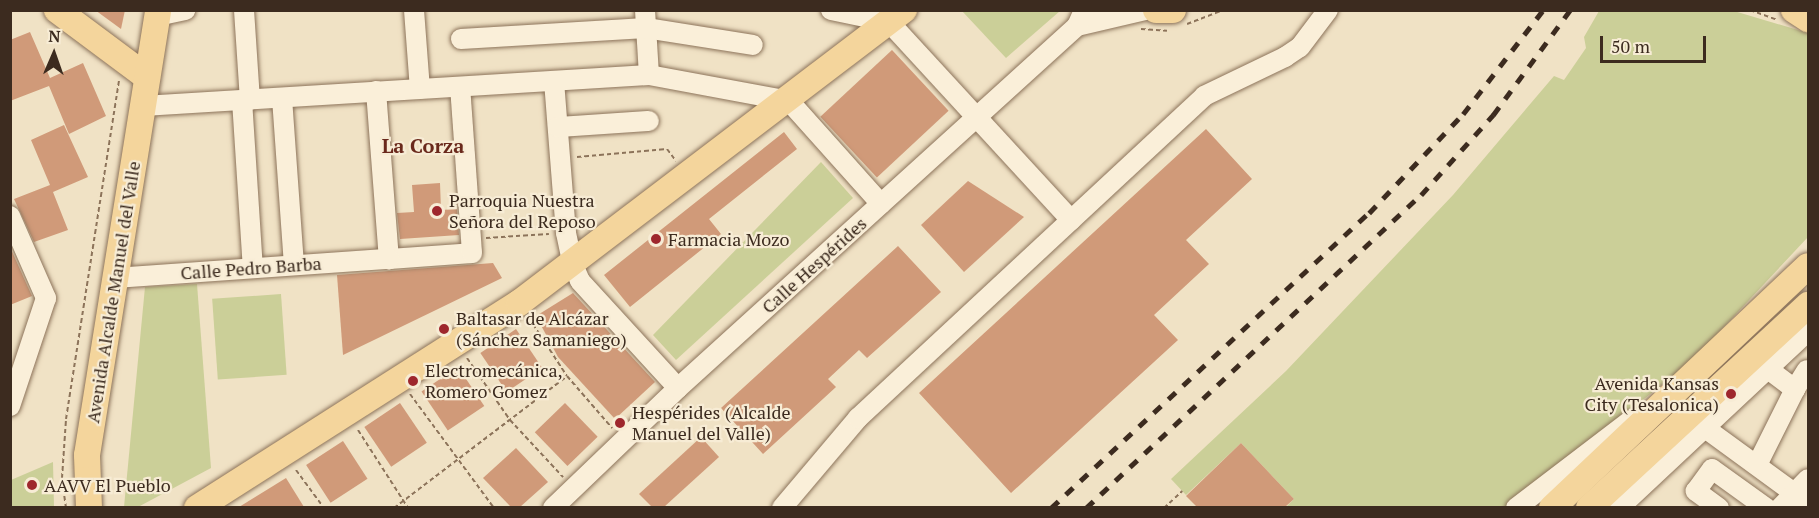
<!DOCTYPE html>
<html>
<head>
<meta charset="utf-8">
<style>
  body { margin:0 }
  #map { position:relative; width:1819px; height:518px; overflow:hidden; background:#f0e2c5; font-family:"PT Serif",serif }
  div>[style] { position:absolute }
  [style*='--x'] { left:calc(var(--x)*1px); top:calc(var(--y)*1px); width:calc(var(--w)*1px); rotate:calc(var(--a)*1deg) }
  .green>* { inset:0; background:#cbcf98; transform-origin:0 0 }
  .building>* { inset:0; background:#d09a79; transform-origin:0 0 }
  .path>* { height:2px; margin-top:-1px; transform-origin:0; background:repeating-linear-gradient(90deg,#8c735a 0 4.5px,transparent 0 7.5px) }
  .roads { filter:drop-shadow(0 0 2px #8c735a) drop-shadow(0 0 2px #8c735a) }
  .minor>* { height:20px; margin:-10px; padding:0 10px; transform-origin:10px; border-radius:10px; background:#faefd9 }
  .major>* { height:26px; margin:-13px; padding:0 13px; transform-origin:13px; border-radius:13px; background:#f4d59c }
  .rail>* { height:4.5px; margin-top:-2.25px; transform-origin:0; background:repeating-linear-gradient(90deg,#3c2b1f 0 10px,transparent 0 20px) }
  .dots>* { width:16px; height:16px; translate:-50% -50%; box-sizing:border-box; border:3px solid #f7ecd5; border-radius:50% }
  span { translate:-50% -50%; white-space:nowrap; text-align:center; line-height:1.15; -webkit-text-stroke:4.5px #f7ecd5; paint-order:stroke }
  .poi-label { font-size:18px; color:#3c2b1f }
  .left { translate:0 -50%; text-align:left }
  .right { translate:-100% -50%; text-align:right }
  .street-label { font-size:18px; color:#3c2b1f }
  .neighbourhood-label { font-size:20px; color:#6a291c; font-weight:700 }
  .frame { position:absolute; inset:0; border:12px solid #3c2b1f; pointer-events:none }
  .north { position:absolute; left:24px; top:24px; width:60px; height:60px; -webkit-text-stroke:4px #f7ecd5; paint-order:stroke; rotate:2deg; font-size:16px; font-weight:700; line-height:24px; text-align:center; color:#3c2b1f }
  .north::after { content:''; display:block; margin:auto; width:21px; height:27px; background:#3c2b1f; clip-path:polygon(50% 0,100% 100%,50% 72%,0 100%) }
  .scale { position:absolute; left:1600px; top:36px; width:106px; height:27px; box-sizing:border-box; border:3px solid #3c2b1f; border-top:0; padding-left:8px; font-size:18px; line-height:21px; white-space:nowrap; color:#3c2b1f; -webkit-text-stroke:4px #f7ecd5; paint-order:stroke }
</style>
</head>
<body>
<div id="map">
  <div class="green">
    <i style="clip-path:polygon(962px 11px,1060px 11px,1006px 58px)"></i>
    <i style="clip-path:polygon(1599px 11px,1734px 11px,1808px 33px,1808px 237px,1693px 360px,1508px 507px,1286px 507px,1294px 499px,1241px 443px,1186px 495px,1171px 479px,1286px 371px,1453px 195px,1554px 76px,1564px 80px,1586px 48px,1584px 37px)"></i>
    <i style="clip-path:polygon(821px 162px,853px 198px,676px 360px,653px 335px)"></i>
    <i style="clip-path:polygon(197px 284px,211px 468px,138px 507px,124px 507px,145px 287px)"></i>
    <i style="left:281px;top:294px;width:81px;height:69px;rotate:86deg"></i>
    <i style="clip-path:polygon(53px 462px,54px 507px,11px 507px,11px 480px)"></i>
  </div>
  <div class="building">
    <i style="clip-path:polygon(95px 10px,125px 10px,121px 29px)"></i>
    <i style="clip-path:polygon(30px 32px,50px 78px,83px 63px,106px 116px,69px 134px,49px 86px,10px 101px,10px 40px)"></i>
    <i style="left:892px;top:50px;width:83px;height:98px;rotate:47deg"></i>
    <i style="clip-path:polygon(64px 125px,88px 177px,53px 192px,68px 230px,34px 242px,14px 199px,50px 185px,31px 140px)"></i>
    <i style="clip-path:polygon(1206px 129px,1252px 179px,1186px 240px,1209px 264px,1154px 315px,1178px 340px,1011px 493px,919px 393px)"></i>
    <i style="clip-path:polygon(784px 132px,797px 149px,709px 219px,721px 234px,630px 307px,604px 275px)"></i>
    <i style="clip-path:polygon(968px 181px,1024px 217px,964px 272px,921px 225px)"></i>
    <i style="clip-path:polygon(440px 183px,441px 210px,457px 209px,459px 235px,400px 239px,397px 213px,414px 212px,412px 185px)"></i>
    <i style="clip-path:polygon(898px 246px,941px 292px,867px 358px,859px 350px,828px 379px,836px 387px,763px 454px,721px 408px)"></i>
    <i style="clip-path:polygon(10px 247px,32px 296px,10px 305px)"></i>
    <i style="clip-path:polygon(493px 263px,502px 278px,343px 355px,337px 275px)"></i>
    <i style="clip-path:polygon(573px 293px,655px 382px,615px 419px,558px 357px,536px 316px)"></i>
    <i style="left:516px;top:329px;width:47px;height:43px;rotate:56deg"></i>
    <i style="left:458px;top:367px;width:47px;height:44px;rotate:56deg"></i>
    <i style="left:400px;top:403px;width:48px;height:43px;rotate:56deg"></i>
    <i style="left:565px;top:403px;width:47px;height:42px;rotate:46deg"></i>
    <i style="clip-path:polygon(701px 437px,719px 457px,664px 507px,652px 507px,639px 494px)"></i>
    <i style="left:343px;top:441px;width:45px;height:44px;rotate:57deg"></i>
    <i style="clip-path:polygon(1241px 443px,1294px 499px,1285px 507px,1197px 507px,1186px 496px)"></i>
    <i style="clip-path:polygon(516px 448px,548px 482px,520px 507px,511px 507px,483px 478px)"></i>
    <i style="clip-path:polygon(286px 478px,304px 507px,239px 507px)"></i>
  </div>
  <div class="path">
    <i style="--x:1750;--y:10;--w:29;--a:20"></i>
    <i style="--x:1187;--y:24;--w:40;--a:-21"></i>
    <i style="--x:1141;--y:29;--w:26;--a:4"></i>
    <i style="--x:577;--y:157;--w:90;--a:-5.1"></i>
    <i style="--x:667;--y:149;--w:15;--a:53"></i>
    <i style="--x:486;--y:238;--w:63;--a:-3.6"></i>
    <i style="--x:529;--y:318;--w:69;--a:56.8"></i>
    <i style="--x:567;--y:376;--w:69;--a:49.1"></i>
    <i style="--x:467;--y:358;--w:75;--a:55.3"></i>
    <i style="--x:510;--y:420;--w:78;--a:47.1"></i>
    <i style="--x:410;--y:394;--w:142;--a:53.6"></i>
    <i style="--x:358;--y:430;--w:93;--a:57.3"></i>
    <i style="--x:296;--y:470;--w:47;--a:53.6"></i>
    <i style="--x:66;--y:508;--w:30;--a:-98"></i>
    <i style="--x:62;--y:478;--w:59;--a:-86.1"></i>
    <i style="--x:66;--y:419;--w:343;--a:-81.1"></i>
    <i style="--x:394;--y:508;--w:218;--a:-37.3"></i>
    <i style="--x:1164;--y:508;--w:25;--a:-43"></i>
  </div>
  <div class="roads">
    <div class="minor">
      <i style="--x:244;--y:10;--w:90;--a:86.2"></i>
      <i style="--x:414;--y:10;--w:79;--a:85.7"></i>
      <i style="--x:645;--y:10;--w:65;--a:86.5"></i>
      <i style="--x:831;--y:10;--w:59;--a:11.7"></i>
      <i style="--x:889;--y:22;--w:269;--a:47.4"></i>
      <i style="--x:157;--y:16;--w:29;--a:-12"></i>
      <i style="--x:1077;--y:26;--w:70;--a:-13.2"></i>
      <i style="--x:461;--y:39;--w:185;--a:-3.4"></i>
      <i style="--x:646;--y:28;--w:108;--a:9"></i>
      <i style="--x:554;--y:81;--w:152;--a:85.5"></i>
      <i style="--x:566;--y:233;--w:33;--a:78"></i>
      <i style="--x:573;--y:265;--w:17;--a:66"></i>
      <i style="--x:580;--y:281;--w:145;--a:47.5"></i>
      <i style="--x:376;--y:91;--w:169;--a:85.6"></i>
      <i style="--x:389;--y:259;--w:83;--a:-4.1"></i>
      <i style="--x:472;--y:253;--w:166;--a:-94.1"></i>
      <i style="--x:282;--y:98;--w:167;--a:85.9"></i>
      <i style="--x:242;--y:100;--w:168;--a:86.3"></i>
      <i style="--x:143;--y:106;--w:507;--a:-3.51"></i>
      <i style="--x:649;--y:75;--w:142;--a:10.5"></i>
      <i style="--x:789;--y:101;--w:138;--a:48.2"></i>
      <i style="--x:558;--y:127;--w:91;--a:-3.8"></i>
      <i style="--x:10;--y:216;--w:90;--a:66.3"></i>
      <i style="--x:46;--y:298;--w:114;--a:108.4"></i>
      <i style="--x:114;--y:278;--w:276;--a:-4"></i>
      <i style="--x:1768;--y:369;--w:34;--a:37"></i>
      <i style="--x:1795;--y:389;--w:22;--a:-58"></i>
      <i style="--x:1705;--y:428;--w:127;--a:36.1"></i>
      <i style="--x:1757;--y:465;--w:85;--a:-63.4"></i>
      <i style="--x:553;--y:508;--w:173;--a:-43.8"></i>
      <i style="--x:678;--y:388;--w:539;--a:-42.22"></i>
      <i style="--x:1077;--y:26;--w:17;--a:-66"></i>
      <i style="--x:782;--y:508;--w:118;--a:-49.8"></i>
      <i style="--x:858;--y:418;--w:473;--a:-42.9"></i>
      <i style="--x:1204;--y:96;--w:90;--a:-25.7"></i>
      <i style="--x:1285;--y:57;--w:18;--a:-34"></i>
      <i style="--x:1300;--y:47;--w:46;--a:-52.9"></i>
      <i style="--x:1516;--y:508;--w:145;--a:-37.4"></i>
      <i style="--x:1619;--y:508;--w:259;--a:-43.1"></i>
      <i style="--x:1719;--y:508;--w:29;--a:-144"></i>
      <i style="--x:1696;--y:491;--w:27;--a:-54"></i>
      <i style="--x:1712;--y:469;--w:67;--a:35.8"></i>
      <i style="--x:1780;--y:508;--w:40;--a:-46"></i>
    </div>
    <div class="major">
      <i style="--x:57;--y:10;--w:112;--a:36.7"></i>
      <i style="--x:1156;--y:10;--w:17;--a:0"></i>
      <i style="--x:1794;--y:10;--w:17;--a:33"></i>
      <i style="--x:89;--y:508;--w:53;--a:-92.2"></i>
      <i style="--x:87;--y:455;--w:451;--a:-80.9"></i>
      <i style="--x:197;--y:508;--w:382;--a:-32.5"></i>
      <i style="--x:519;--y:303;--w:484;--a:-37.3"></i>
      <i style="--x:1552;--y:508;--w:352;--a:-43.4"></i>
      <i style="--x:1589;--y:508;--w:299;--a:-42.8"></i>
    </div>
  </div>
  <div class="rail">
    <i style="--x:1051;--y:508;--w:434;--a:-42.9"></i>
    <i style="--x:1369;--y:213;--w:137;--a:-46.5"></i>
    <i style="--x:1463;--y:114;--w:131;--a:-52.4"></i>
    <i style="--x:1086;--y:508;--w:458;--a:-43.1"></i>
    <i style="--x:1421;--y:195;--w:108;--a:-48"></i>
    <i style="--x:1493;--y:115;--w:130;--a:-53.7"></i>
  </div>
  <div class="dots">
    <i style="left:437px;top:211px;background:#9e272d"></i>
    <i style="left:656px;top:239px;background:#9e272d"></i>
    <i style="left:444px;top:329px;background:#9e272d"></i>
    <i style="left:413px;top:381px;background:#9e272d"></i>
    <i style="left:1731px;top:394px;background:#9e272d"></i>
    <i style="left:620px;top:423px;background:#9e272d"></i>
    <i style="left:32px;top:485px;background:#9e272d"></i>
  </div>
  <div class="poi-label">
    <span class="left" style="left:449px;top:211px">Parroquia Nuestra<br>Señora del Reposo</span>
    <span class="left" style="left:668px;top:239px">Farmacia Mozo</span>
    <span class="left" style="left:456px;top:329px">Baltasar de Alcázar<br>(Sánchez Samaniego)</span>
    <span class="left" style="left:425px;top:381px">Electromecánica,<br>Romero Gomez</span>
    <span class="right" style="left:1719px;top:394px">Avenida Kansas<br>City (Tesalonica)</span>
    <span class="left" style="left:632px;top:423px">Hespérides (Alcalde<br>Manuel del Valle)</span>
    <span class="left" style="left:44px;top:485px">AAVV El Pueblo</span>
  </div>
  <div class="street-label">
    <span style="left:814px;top:265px;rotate:-42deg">Calle Hespérides</span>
    <span style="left:251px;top:268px;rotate:-4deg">Calle Pedro Barba</span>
    <span style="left:113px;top:292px;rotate:-81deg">Avenida Alcalde Manuel del Valle</span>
  </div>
  <div class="neighbourhood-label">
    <span style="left:423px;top:145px">La Corza</span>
  </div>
  <div class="frame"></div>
  <div class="north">N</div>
  <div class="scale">50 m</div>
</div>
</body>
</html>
